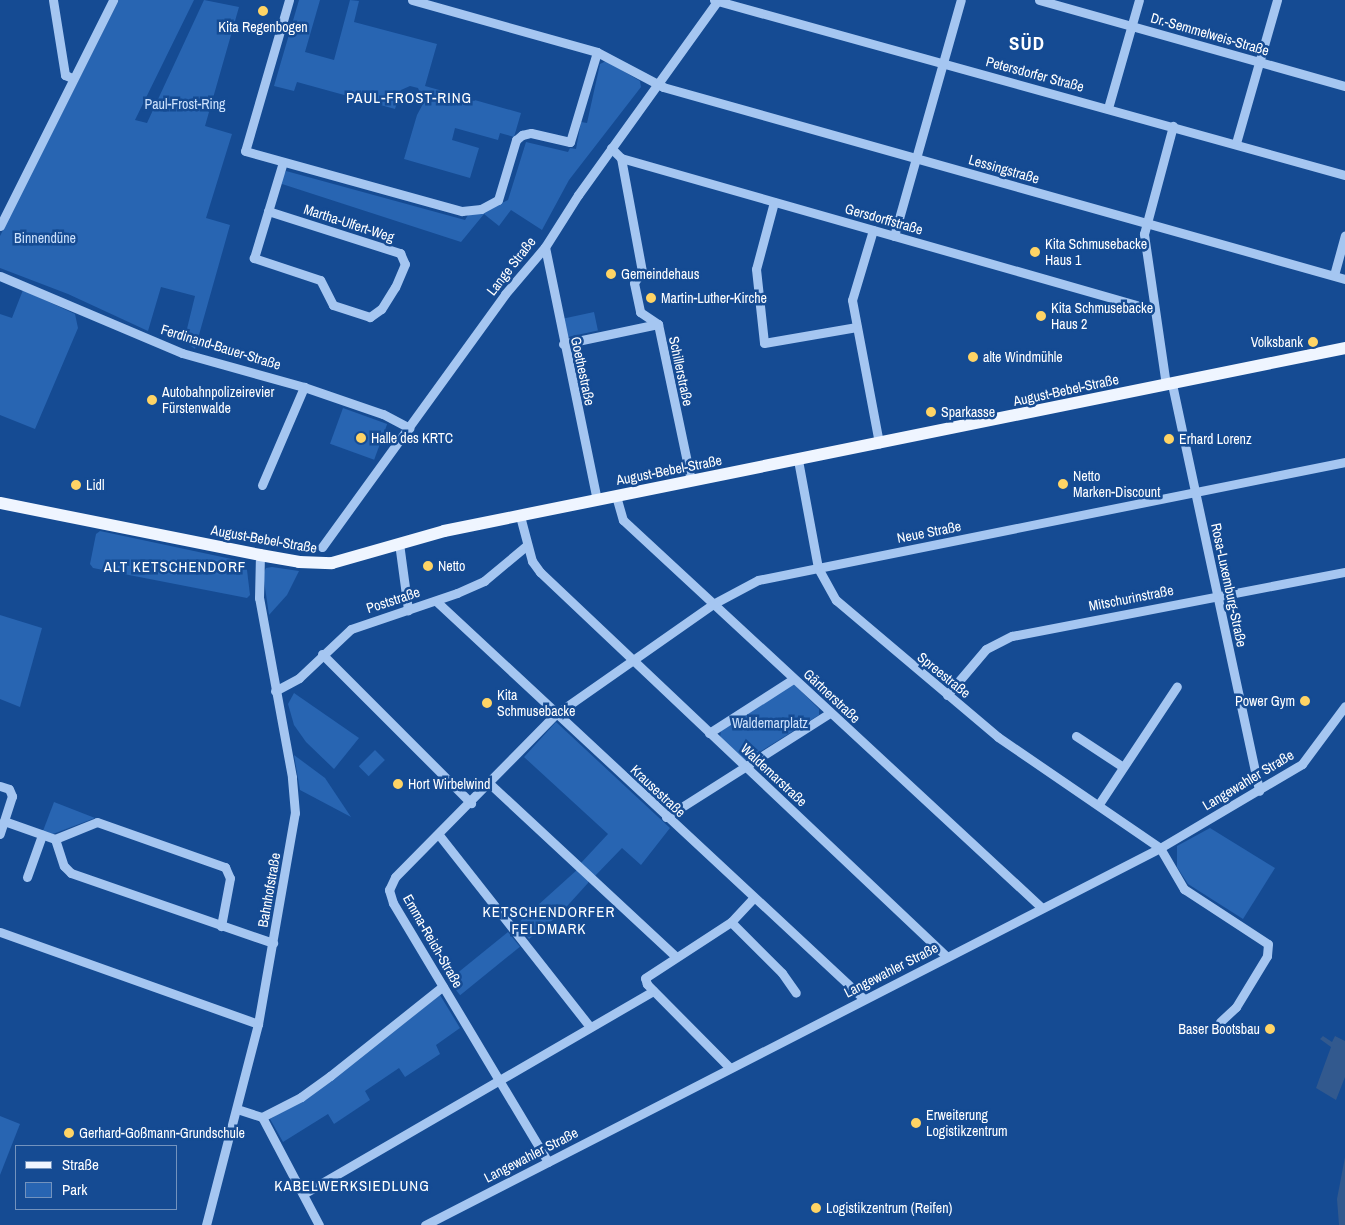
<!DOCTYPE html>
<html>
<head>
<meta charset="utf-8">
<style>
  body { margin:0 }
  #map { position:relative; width:1345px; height:1225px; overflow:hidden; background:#154b93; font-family:"Archivo Narrow",sans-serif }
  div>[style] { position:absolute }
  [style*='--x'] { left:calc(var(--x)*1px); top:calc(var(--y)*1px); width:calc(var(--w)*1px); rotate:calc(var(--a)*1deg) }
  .green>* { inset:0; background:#2865b2; transform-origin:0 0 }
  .water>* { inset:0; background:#32598e }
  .minor>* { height:9px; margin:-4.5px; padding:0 4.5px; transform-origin:4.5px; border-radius:4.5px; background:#a5c6f1 }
  .major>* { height:12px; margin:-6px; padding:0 6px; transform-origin:6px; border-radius:6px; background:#eff5ff }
  .dots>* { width:14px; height:14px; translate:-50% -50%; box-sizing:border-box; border:2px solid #154b93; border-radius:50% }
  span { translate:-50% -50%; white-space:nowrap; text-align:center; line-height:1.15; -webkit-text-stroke:5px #154b93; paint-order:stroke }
  .poi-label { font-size:14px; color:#fff }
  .left { translate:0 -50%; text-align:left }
  .right { translate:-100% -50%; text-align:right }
  .street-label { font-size:14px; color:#fff }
  .park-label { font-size:14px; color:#cce1fc }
  .neighbourhood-label { font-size:15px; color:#fff; letter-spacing:1px }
  .district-label { font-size:19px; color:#fff; font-weight:700; letter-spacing:1px }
  .legend { position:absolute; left:15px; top:1145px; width:162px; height:65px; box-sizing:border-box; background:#154b93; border:1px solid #7393be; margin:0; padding:6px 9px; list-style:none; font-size:15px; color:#fff }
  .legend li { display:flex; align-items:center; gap:10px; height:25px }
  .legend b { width:25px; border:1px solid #7393be }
</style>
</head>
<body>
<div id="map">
  <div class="green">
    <i style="clip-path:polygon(119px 0,194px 0,135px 120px,147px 123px,204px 0,239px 7px,205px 126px,232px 134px,206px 218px,230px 225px,195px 349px,184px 341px,195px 296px,161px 287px,148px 331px,68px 294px,0 268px,0 236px)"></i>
    <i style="clip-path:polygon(299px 0,320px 0,305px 52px,334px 60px,350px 0,359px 1px,354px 22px,437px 44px,425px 86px,521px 113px,514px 137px,500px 133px,498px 140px,455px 128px,452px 140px,479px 148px,470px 178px,404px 159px,417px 115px,424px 102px,418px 88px,410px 86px,401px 90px,395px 109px,297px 82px,294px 91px,274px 86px)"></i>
    <i style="clip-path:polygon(606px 61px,640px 81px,641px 87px,569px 180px,542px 230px,511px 210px,499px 226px,484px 214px,461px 242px,282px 184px,280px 181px,286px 171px,465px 220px,468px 215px,486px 211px,508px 200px,526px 142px,568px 152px,570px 148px,576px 149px,581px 122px,587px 123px,600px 64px)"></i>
    <i style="clip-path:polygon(23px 290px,75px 314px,78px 328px,35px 429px,0 415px,0 314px,12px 318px)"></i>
    <i style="left:594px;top:312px;width:19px;height:32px;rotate:78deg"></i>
    <i style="left:343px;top:408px;width:47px;height:38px;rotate:20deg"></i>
    <i style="clip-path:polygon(100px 531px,241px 561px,247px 570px,250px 595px,247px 598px,93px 568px,90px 564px,96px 534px)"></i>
    <i style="clip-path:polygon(272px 567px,299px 571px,287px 595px,269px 615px,263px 574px,266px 568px)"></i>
    <i style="clip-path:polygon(0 615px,42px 628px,20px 707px,0 699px)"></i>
    <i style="clip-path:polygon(794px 684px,819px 709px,819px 715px,745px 761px,720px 738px,721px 730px)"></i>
    <i style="clip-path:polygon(294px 693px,359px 738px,334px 769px,306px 742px,294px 725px,288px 704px)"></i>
    <i style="clip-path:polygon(556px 722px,670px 828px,641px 865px,622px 848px,594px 877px,580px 864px,608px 834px,524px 757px)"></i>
    <i style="left:375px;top:750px;width:14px;height:23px;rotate:45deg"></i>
    <i style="clip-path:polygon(294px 755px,325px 778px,351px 817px,300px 790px)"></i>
    <i style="clip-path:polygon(54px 802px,95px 818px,53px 834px,43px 831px)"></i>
    <i style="clip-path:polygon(1210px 828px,1275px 868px,1243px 919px,1188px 884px,1177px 867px,1177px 846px)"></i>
    <i style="clip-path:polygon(578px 869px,589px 879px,588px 883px,559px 915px,529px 939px,517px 924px)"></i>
    <i style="left:508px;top:932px;width:19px;height:77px;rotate:51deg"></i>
    <i style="clip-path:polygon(440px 995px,460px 1028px,436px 1045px,440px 1054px,405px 1077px,399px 1068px,365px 1091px,370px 1100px,334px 1124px,328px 1114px,283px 1142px,270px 1119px,329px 1081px)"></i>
    <i style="clip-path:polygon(0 1116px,20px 1124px,0 1175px)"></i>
  </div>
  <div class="water">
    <i style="clip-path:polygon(1323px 1036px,1332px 1042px,1335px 1036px,1345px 1041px,1345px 1077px,1336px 1100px,1316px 1088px,1331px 1047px,1320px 1039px)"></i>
    <i style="clip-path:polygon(1345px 1157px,1345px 1225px,1339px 1225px,1337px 1199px)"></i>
  </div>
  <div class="minor">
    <i style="--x:53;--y:0;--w:76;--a:80.9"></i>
    <i style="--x:65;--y:75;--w:8;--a:23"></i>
    <i style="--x:289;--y:0;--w:157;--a:106.2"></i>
    <i style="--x:245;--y:151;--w:225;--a:15.5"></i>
    <i style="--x:462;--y:211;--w:19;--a:-6"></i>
    <i style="--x:481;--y:209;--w:19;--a:-28"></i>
    <i style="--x:498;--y:200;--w:63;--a:-73.3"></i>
    <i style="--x:516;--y:140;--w:8;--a:-40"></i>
    <i style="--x:522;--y:135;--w:9;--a:-13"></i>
    <i style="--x:531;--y:133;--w:40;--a:13"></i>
    <i style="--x:570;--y:142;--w:94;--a:-73.3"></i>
    <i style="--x:412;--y:0;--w:192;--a:15.7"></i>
    <i style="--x:597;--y:52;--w:75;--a:27.9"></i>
    <i style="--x:663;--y:87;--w:709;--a:15.72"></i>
    <i style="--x:714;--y:0;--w:655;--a:15.5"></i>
    <i style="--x:1039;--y:0;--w:318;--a:15.7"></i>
    <i style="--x:1108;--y:108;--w:112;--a:-74"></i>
    <i style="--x:1236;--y:143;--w:149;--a:-74"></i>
    <i style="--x:611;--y:148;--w:14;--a:45"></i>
    <i style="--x:621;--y:158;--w:554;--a:15.92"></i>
    <i style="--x:621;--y:158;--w:115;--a:79.5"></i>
    <i style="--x:642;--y:271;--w:14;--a:124"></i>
    <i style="--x:634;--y:283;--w:30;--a:78"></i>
    <i style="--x:640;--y:312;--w:22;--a:34"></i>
    <i style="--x:658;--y:324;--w:160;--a:78.1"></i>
    <i style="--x:774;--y:202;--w:69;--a:105"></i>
    <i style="--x:756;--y:269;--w:74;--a:83.8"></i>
    <i style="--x:764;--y:343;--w:94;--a:-9.8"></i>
    <i style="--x:268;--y:211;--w:139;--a:17.7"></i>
    <i style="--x:400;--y:253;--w:12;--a:66"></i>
    <i style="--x:405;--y:264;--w:25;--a:113"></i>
    <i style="--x:395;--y:287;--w:26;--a:122"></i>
    <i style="--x:381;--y:309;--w:14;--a:144"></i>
    <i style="--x:370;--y:317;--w:39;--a:-162"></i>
    <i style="--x:333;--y:305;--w:28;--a:-117"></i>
    <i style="--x:320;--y:280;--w:70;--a:-161.6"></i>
    <i style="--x:254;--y:258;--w:100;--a:-73.2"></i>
    <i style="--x:0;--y:226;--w:253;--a:-63.4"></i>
    <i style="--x:873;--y:230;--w:73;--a:106.7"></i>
    <i style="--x:852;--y:300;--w:146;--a:79.3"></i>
    <i style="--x:894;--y:236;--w:245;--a:-74.2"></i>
    <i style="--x:545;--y:247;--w:258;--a:78.4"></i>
    <i style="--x:1334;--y:275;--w:41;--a:-74.6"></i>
    <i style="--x:0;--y:276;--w:198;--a:22.9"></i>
    <i style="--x:182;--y:353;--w:127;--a:15.6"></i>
    <i style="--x:304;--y:387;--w:83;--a:18.9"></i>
    <i style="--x:383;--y:414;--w:30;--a:28"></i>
    <i style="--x:563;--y:344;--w:97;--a:-11.9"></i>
    <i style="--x:1172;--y:384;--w:416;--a:77.9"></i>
    <i style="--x:1166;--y:385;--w:153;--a:-98.3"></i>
    <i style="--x:1144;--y:234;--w:112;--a:-75"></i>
    <i style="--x:798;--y:460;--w:110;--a:79.5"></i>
    <i style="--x:818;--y:568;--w:37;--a:61"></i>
    <i style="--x:836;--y:600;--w:212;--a:40.2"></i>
    <i style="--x:998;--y:737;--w:196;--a:34.4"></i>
    <i style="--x:1160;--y:848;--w:48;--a:59.7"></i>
    <i style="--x:1184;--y:889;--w:100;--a:33.2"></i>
    <i style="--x:1268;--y:944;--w:12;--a:95"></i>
    <i style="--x:1267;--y:956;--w:60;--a:121.3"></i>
    <i style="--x:1236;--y:1007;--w:22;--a:137"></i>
    <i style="--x:262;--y:485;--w:107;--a:-66.8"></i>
    <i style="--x:616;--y:496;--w:25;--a:74"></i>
    <i style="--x:623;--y:520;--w:571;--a:42.8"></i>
    <i style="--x:520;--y:516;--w:47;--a:75.1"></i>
    <i style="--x:532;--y:561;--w:14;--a:54"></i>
    <i style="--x:540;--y:572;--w:560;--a:43.41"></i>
    <i style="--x:399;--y:543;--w:68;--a:82.3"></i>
    <i style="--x:322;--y:547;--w:312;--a:-54.1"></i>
    <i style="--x:505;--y:294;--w:62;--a:-49.6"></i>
    <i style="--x:545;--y:247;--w:62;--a:-57.6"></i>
    <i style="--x:578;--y:195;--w:240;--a:-54.3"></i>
    <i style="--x:436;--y:601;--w:584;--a:42.92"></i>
    <i style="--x:322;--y:654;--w:211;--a:45"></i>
    <i style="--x:275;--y:691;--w:27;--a:-28"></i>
    <i style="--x:299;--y:678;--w:71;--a:-43.3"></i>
    <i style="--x:351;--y:629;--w:112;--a:-18.8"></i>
    <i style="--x:457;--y:593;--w:30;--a:-24"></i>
    <i style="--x:484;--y:581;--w:55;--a:-39.8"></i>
    <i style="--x:947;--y:695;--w:60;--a:-49.7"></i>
    <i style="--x:986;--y:649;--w:29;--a:-27"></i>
    <i style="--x:1012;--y:636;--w:339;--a:-10.9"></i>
    <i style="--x:709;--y:733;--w:100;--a:-32.7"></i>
    <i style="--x:1076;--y:736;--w:56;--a:33.4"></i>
    <i style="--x:490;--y:784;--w:254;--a:42.9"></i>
    <i style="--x:0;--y:786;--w:9;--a:18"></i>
    <i style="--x:9;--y:789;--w:8;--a:67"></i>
    <i style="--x:12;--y:796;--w:40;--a:108"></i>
    <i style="--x:1099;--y:804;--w:141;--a:-56.5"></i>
    <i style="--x:666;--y:817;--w:194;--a:-32.4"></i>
    <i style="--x:4;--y:821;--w:54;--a:19.4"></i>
    <i style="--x:439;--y:835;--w:244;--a:51.8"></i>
    <i style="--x:55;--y:839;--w:28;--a:72"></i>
    <i style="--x:64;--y:866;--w:10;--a:45"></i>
    <i style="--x:71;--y:873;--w:214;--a:19.1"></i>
    <i style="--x:55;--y:839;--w:45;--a:-22"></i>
    <i style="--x:97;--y:822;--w:136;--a:19.4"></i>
    <i style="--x:225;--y:867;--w:12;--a:66"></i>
    <i style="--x:230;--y:878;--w:49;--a:100.6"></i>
    <i style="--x:27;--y:877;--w:45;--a:-70.3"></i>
    <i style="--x:731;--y:922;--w:72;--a:45"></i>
    <i style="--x:782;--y:973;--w:24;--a:55"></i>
    <i style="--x:0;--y:932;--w:274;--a:19.6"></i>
    <i style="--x:729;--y:1067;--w:117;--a:-134.7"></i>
    <i style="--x:647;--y:984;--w:6;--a:-108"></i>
    <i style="--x:645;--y:978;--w:103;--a:-33.1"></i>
    <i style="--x:731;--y:922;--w:33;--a:-47"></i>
    <i style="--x:237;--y:1109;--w:26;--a:18"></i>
    <i style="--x:262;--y:1117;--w:122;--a:62.2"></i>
    <i style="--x:262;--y:1117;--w:44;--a:-27.1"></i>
    <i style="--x:301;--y:1097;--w:36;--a:-36"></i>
    <i style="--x:330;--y:1076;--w:144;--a:-38.5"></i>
    <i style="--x:548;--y:1162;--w:302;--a:-120.9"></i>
    <i style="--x:393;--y:903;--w:14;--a:-107"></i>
    <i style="--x:389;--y:890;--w:14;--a:-65"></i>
    <i style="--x:395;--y:877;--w:229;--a:-45.4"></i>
    <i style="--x:556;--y:714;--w:192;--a:-35"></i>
    <i style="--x:713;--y:604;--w:51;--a:-28.1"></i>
    <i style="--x:758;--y:580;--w:599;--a:-11.37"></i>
    <i style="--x:303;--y:1194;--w:405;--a:-30.1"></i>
    <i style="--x:206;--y:1225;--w:208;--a:-75.5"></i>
    <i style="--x:258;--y:1024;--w:214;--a:-80.1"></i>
    <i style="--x:295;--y:813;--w:36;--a:-95"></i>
    <i style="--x:292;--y:777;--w:182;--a:-100.4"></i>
    <i style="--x:259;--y:598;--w:43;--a:-88.7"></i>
    <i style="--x:425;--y:1225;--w:826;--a:-27.15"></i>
    <i style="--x:1160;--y:848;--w:165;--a:-30.6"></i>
    <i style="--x:1302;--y:764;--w:72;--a:-53.4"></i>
  </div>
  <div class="major">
    <i style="--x:0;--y:503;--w:265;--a:11.3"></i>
    <i style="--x:260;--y:555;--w:40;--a:10"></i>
    <i style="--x:299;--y:562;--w:33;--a:2"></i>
    <i style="--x:332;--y:563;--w:116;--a:-15.9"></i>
    <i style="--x:444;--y:531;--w:919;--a:-11.48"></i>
  </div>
  <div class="dots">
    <i style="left:263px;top:11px;background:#ffd465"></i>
    <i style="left:1035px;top:252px;background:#ffd465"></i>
    <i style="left:611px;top:274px;background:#ffd465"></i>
    <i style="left:651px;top:298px;background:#ffd465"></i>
    <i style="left:1041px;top:316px;background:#ffd465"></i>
    <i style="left:1313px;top:342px;background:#ffd465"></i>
    <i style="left:973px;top:357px;background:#ffd465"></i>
    <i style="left:152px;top:400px;background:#ffd465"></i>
    <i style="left:931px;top:412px;background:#ffd465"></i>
    <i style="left:361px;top:438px;background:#ffd465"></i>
    <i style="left:1169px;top:439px;background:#ffd465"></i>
    <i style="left:1063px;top:484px;background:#ffd465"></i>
    <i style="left:76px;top:485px;background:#ffd465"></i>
    <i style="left:428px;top:566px;background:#ffd465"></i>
    <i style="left:1305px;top:701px;background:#ffd465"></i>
    <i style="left:487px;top:703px;background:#ffd465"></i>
    <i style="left:398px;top:784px;background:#ffd465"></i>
    <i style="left:1270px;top:1029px;background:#ffd465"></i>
    <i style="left:916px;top:1123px;background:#ffd465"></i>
    <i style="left:69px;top:1133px;background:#ffd465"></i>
    <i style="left:816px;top:1208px;background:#ffd465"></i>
  </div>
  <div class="poi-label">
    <span style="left:263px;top:27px">Kita Regenbogen</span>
    <span class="left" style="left:1045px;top:252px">Kita Schmusebacke<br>Haus 1</span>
    <span class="left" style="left:621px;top:274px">Gemeindehaus</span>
    <span class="left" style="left:661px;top:298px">Martin-Luther-Kirche</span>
    <span class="left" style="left:1051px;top:316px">Kita Schmusebacke<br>Haus 2</span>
    <span class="right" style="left:1303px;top:342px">Volksbank</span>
    <span class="left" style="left:983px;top:357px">alte Windmühle</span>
    <span class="left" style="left:162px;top:400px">Autobahnpolizeirevier<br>Fürstenwalde</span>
    <span class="left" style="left:941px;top:412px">Sparkasse</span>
    <span class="left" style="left:371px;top:438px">Halle des KRTC</span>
    <span class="left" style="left:1179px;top:439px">Erhard Lorenz</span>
    <span class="left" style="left:1073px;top:484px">Netto<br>Marken-Discount</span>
    <span class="left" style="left:86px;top:485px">Lidl</span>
    <span class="left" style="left:438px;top:566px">Netto</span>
    <span class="left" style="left:497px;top:703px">Kita<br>Schmusebacke</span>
    <span class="right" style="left:1295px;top:701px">Power Gym</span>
    <span class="left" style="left:408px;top:784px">Hort Wirbelwind</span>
    <span class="right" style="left:1260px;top:1029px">Baser Bootsbau</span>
    <span class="left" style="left:926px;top:1123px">Erweiterung<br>Logistikzentrum</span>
    <span class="left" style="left:79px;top:1133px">Gerhard-Goßmann-Grundschule</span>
    <span class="left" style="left:826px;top:1208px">Logistikzentrum (Reifen)</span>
  </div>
  <div class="street-label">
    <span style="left:1210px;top:34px;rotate:16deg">Dr.-Semmelweis-Straße</span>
    <span style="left:1035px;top:74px;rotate:15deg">Petersdorfer Straße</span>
    <span style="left:1004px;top:169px;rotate:16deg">Lessingstraße</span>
    <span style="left:884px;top:219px;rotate:16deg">Gersdorffstraße</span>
    <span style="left:349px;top:223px;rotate:18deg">Martha-Ulfert-Weg</span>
    <span style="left:511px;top:266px;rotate:-52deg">Lange Straße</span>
    <span style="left:221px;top:347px;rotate:17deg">Ferdinand-Bauer-Straße</span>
    <span style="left:583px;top:371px;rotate:78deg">Goethestraße</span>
    <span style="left:681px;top:371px;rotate:78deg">Schillerstraße</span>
    <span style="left:1066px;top:390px;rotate:-12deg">August-Bebel-Straße</span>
    <span style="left:669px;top:470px;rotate:-11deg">August-Bebel-Straße</span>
    <span style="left:929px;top:532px;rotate:-11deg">Neue Straße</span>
    <span style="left:264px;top:539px;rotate:10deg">August-Bebel-Straße</span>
    <span style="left:1229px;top:585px;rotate:78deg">Rosa-Luxemburg-Straße</span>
    <span style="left:1131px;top:598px;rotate:-11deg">Mitschurinstraße</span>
    <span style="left:393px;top:600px;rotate:-18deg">Poststraße</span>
    <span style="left:944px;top:675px;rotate:39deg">Spreestraße</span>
    <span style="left:832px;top:696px;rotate:43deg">Gärtnerstraße</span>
    <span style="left:774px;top:775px;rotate:43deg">Waldemarstraße</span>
    <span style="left:1248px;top:780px;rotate:-31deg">Langewahler Straße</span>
    <span style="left:658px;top:791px;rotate:43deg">Krausestraße</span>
    <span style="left:269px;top:890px;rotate:-80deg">Bahnhofstraße</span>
    <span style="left:433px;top:941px;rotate:60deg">Emma-Reich-Straße</span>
    <span style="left:891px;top:970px;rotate:-27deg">Langewahler Straße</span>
    <span style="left:531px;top:1155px;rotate:-27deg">Langewahler Straße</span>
  </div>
  <div class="park-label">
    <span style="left:185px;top:104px">Paul-Frost-Ring</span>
    <span style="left:45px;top:238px">Binnendüne</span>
    <span style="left:770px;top:723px">Waldemarplatz</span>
  </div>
  <div class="neighbourhood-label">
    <span style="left:409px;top:98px">PAUL-FROST-RING</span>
    <span style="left:175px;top:567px">ALT KETSCHENDORF</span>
    <span style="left:549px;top:920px">KETSCHENDORFER<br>FELDMARK</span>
    <span style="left:352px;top:1186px">KABELWERKSIEDLUNG</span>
  </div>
  <div class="district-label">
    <span style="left:1027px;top:44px">SÜD</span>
  </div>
  <ul class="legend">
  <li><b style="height:6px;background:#eff5ff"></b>Straße</li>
  <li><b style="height:14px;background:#2865b2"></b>Park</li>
  </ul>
</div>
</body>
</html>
